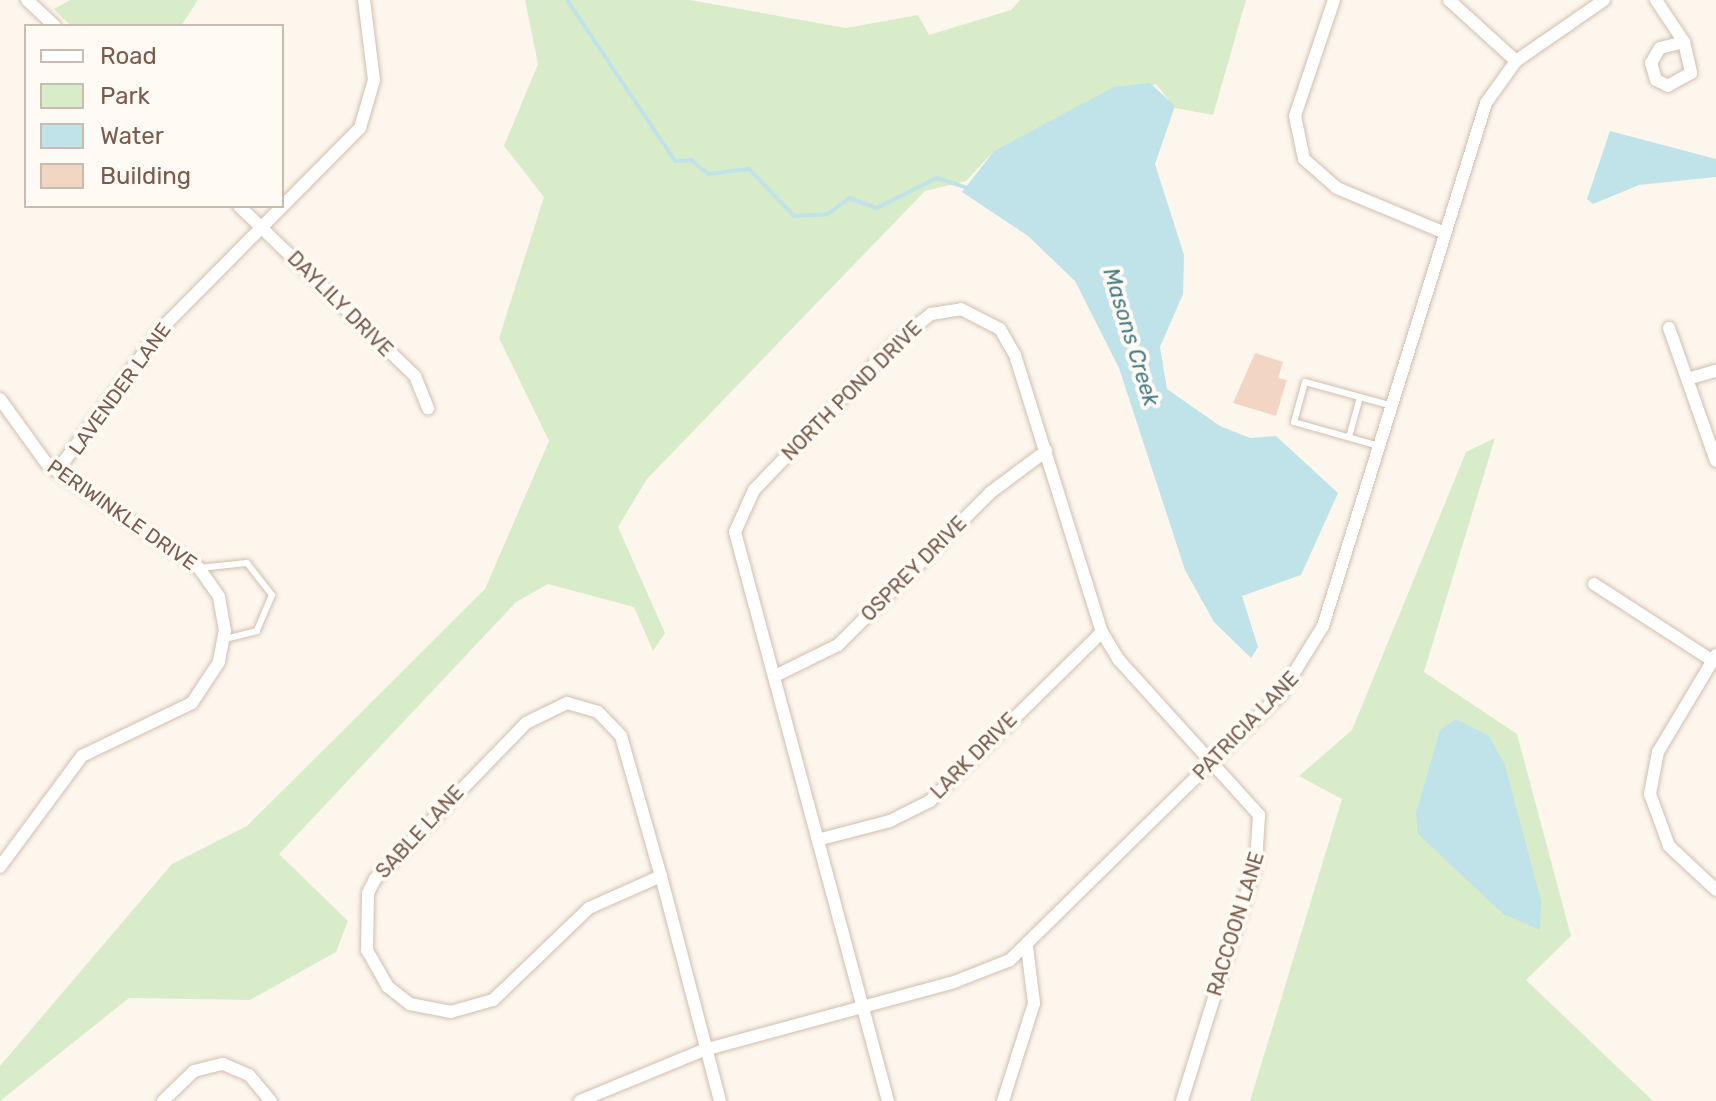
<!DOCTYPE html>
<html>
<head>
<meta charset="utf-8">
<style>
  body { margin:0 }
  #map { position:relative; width:1716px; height:1101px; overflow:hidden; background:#fdf6ec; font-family:Rubik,sans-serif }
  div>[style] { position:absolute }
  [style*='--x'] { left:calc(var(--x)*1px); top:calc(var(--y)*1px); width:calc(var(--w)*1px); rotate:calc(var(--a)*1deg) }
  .green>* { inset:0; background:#d8ecc9 }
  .water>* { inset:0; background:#bfe3e8 }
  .stream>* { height:4px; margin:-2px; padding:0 2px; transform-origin:2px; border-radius:2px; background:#bfe3e8 }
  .building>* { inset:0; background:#f3d5c3 }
  .roads { filter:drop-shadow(0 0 2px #d1beb0) drop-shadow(0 0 2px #d1beb0) }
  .lane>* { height:6px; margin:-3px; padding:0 3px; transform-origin:3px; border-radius:3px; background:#fff }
  .street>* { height:12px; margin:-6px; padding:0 6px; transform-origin:6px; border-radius:6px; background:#fff }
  span { translate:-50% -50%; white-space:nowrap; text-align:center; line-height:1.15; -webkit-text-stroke:8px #fffaf3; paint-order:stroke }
  .street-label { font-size:20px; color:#7a5c4d }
  .water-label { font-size:22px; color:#437c86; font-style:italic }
  .legend { position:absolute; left:24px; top:24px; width:260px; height:184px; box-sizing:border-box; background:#fffaf3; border:2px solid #cabbb1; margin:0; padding:10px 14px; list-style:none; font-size:24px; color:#7a5c4d }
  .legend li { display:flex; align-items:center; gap:16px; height:40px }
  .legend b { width:40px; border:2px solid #cabbb1 }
</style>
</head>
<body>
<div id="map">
  <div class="green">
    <i style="clip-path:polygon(70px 0,198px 0,181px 26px,71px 26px,54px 9px)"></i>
    <i style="clip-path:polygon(525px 0,690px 0,846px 28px,918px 15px,929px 35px,1011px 10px,1020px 0,1246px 0,1213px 115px,1175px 108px,1156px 84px,994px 151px,966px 181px,925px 191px,647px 479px,618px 527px,665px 633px,653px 651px,634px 607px,548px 584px,516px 602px,279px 854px,348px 921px,336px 952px,250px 1000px,129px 998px,0 1101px,0 1066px,172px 864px,247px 826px,485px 589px,549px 441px,499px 338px,544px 197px,504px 146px,538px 64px)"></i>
    <i style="clip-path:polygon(1495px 438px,1424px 672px,1517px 734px,1571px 936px,1526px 980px,1653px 1101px,1250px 1101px,1342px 799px,1299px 776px,1352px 730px,1466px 452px)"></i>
  </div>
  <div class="water">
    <i style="clip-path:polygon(1150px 83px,1175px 106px,1155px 164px,1184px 255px,1183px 294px,1160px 347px,1167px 389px,1220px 426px,1250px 438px,1276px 436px,1338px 493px,1301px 575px,1242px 596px,1258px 647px,1251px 658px,1214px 622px,1185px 570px,1119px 368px,1075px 281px,1028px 236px,962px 192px,994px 151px,1114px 87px)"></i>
    <i style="clip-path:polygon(1610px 131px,1716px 159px,1716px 177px,1639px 185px,1593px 204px,1587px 199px)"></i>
    <i style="clip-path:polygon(1456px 719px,1489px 736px,1505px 765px,1541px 901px,1540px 930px,1503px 914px,1418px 834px,1416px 813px,1440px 730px)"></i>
  </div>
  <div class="stream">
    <i style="--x:567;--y:0;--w:194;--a:56.1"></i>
    <i style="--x:675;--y:161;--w:16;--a:-4"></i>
    <i style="--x:691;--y:160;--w:22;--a:39"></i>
    <i style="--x:708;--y:174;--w:41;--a:-7"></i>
    <i style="--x:749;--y:169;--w:65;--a:46.2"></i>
    <i style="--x:794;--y:216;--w:34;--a:-3"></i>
    <i style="--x:828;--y:214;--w:26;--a:-37"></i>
    <i style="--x:849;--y:198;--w:30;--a:20"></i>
    <i style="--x:877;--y:208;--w:67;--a:-26.6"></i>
    <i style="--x:937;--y:178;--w:32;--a:18"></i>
  </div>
  <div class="building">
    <i style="clip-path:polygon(1255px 353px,1283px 362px,1278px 378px,1287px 380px,1276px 416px,1233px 403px)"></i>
  </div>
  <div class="roads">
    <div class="lane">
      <i style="--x:1349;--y:437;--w:41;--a:-74.6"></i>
      <i style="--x:1379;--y:446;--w:88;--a:-164.2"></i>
      <i style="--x:1294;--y:422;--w:41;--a:-74.6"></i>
      <i style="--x:1305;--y:382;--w:91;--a:15.3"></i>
      <i style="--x:199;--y:568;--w:48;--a:-5.9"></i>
      <i style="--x:247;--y:563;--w:41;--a:52"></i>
      <i style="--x:272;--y:595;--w:39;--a:113"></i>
      <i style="--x:257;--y:631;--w:33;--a:166"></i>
    </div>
    <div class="street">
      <i style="--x:27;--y:0;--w:38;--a:43"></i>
      <i style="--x:1334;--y:0;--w:122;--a:108.6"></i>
      <i style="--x:1295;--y:116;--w:44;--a:78.2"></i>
      <i style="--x:1304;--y:159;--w:44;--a:41.3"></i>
      <i style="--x:1337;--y:188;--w:117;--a:22.6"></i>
      <i style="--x:1449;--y:0;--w:91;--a:42.3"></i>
      <i style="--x:1656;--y:0;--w:50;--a:56.3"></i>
      <i style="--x:1684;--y:42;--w:32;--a:77"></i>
      <i style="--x:1691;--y:73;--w:26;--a:151"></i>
      <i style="--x:1668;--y:86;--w:13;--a:-153"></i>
      <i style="--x:1656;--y:80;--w:18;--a:-106"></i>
      <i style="--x:1651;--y:63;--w:17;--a:-59"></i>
      <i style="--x:1660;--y:48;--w:25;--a:-14"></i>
      <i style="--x:239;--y:206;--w:245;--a:44"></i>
      <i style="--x:415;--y:376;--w:35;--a:68"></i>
      <i style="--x:1669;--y:328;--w:141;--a:70.5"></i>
      <i style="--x:1691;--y:378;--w:26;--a:-16"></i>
      <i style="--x:0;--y:399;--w:80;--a:54.1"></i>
      <i style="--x:47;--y:464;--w:184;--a:34.4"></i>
      <i style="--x:199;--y:568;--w:35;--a:55"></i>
      <i style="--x:219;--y:597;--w:34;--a:80"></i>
      <i style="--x:225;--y:630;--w:33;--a:101"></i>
      <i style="--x:219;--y:662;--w:49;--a:123.4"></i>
      <i style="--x:192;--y:703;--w:122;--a:154.3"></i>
      <i style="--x:82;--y:756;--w:138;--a:126.5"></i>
      <i style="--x:57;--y:471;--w:177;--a:-53.7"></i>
      <i style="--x:162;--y:328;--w:281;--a:-45.3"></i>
      <i style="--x:360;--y:128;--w:50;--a:-73.7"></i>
      <i style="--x:374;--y:80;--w:81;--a:-97.1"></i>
      <i style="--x:1594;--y:584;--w:138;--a:32.9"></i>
      <i style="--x:1716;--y:655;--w:113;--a:120.9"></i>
      <i style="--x:1658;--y:752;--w:43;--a:100.8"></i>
      <i style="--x:1650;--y:794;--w:55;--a:69.9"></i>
      <i style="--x:1669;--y:846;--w:64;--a:43.1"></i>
      <i style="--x:775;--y:676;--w:70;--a:-26.2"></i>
      <i style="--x:838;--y:645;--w:216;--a:-45"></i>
      <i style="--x:991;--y:492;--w:69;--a:-36.7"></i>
      <i style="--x:567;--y:703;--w:32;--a:16"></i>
      <i style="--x:598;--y:712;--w:33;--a:46"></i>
      <i style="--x:621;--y:736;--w:146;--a:74.1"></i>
      <i style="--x:661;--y:876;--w:79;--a:156"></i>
      <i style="--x:589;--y:908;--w:133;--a:136.2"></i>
      <i style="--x:493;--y:1000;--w:44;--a:164.1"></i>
      <i style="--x:451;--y:1012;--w:42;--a:-169"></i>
      <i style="--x:410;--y:1004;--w:28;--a:-142"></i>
      <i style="--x:388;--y:987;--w:43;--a:-119.6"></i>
      <i style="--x:367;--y:950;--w:57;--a:-89"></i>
      <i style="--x:368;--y:893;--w:16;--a:-63"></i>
      <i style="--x:375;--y:879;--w:217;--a:-45.9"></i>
      <i style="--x:526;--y:723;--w:46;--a:-26"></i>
      <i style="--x:821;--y:839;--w:71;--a:-14.6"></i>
      <i style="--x:890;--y:821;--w:45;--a:-26.6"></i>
      <i style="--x:930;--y:801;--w:241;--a:-44.5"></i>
      <i style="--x:661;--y:876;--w:233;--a:75.3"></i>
      <i style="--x:163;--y:1101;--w:43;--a:-44.1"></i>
      <i style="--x:194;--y:1071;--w:30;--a:-14"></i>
      <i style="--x:223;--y:1064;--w:28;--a:23"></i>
      <i style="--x:249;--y:1075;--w:34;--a:50"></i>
      <i style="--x:580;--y:1101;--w:134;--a:-22.4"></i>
      <i style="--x:704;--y:1050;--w:259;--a:-15.2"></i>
      <i style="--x:954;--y:982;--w:60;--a:-21.4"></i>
      <i style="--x:1010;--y:960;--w:380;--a:-44.5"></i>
      <i style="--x:1281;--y:694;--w:80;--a:-58.3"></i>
      <i style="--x:1323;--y:626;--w:548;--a:-72.69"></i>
      <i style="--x:1486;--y:103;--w:52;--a:-54.5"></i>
      <i style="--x:1516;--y:61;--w:107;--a:-34.7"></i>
      <i style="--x:888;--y:1101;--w:589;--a:-105.05"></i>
      <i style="--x:735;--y:532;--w:46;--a:-65.7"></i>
      <i style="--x:754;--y:490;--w:204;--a:-46.2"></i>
      <i style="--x:895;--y:343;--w:46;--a:-38.9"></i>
      <i style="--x:931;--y:314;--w:30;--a:-9"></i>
      <i style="--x:961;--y:309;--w:44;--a:27.1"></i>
      <i style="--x:1000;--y:329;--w:30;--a:60"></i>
      <i style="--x:1015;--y:355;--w:290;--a:72.6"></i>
      <i style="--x:1102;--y:632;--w:33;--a:59"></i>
      <i style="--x:1119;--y:660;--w:209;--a:47.9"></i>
      <i style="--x:1259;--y:815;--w:48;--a:93.6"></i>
      <i style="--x:1256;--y:863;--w:249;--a:107.3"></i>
      <i style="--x:1003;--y:1101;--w:103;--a:-72.4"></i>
      <i style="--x:1034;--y:1003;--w:56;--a:-97.1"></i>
    </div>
  </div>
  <div class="street-label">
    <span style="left:340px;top:304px;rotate:45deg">DAYLILY DRIVE</span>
    <span style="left:120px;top:389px;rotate:-54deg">LAVENDER LANE</span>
    <span style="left:852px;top:391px;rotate:-45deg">NORTH POND DRIVE</span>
    <span style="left:122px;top:515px;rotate:35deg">PERIWINKLE DRIVE</span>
    <span style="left:914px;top:569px;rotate:-45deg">OSPREY DRIVE</span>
    <span style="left:1246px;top:726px;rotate:-46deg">PATRICIA LANE</span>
    <span style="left:974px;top:756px;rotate:-45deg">LARK DRIVE</span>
    <span style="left:420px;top:832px;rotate:-47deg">SABLE LANE</span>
    <span style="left:1236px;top:924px;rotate:-73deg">RACCOON LANE</span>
  </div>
  <div class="water-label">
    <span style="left:1131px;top:337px;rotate:73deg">Masons Creek</span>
  </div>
  <ul class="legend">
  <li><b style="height:10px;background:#fff"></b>Road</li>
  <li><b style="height:22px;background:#d8ecc9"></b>Park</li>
  <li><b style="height:22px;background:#bfe3e8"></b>Water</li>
  <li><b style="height:22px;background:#f3d5c3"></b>Building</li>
  </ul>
</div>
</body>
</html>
